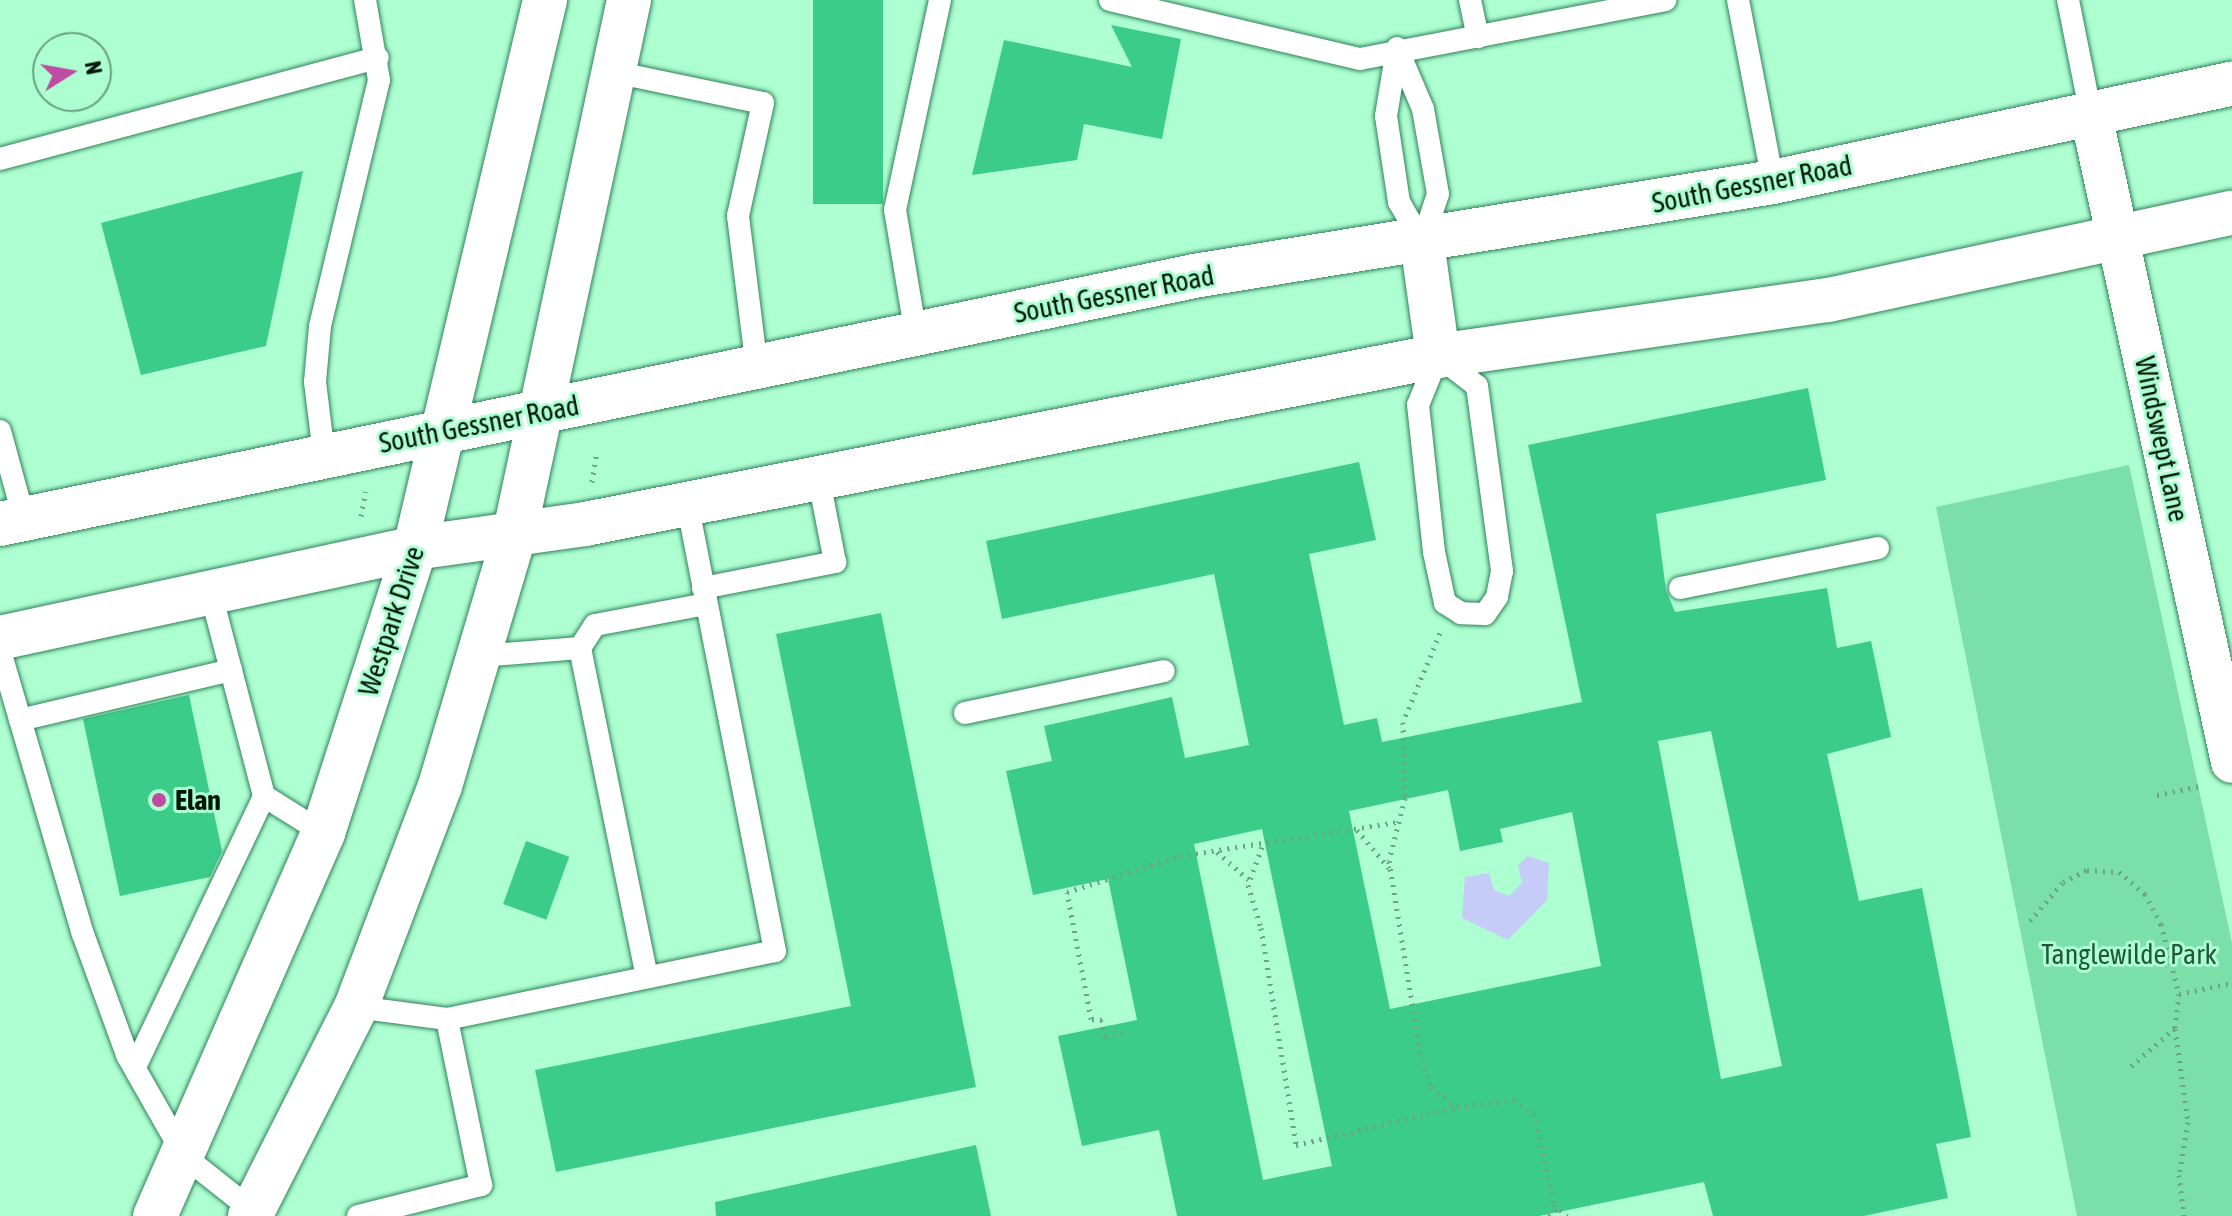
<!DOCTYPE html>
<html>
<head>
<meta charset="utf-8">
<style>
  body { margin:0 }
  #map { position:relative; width:2232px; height:1216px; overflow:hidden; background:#adfed1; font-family:"Asap Condensed",sans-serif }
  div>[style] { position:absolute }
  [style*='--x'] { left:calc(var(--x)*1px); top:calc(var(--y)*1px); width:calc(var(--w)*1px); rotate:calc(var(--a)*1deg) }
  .green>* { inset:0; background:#7bdfaa }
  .water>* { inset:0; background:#c6ccf8 }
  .building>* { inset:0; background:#3ccc8a; transform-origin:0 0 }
  .path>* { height:5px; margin-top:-2.5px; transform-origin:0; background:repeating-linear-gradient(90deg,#6ba585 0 2px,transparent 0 8px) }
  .roads { filter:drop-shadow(0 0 2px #308159) drop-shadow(0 0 2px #308159) }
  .service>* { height:22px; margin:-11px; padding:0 11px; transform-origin:11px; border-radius:11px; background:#fff }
  .minor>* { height:42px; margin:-21px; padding:0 21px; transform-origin:21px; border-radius:21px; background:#fff }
  .secondary>* { height:44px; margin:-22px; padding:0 22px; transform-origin:22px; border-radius:22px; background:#fff }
  .dots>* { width:22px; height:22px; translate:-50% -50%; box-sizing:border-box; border:4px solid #adfed1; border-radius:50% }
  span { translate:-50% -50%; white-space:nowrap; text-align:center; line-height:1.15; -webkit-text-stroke:6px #adfed1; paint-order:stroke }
  .street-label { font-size:28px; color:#01170b }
  .poi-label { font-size:28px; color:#01170b; font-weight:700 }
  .left { translate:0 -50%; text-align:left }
  .park-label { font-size:28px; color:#21573c }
  .north { position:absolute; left:32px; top:32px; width:80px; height:80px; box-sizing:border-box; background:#adfed1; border:2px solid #68a282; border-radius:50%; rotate:79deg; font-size:22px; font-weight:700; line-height:32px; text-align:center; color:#01170b }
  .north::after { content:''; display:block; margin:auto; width:28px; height:36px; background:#c04ba2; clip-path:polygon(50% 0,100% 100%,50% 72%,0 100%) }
</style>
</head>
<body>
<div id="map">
  <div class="green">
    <i style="clip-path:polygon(2129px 465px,2232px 943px,2232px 1216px,2077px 1216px,1936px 507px)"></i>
  </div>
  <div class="water">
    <i style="clip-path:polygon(1528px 856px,1549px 863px,1547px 900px,1508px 940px,1462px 918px,1465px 877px,1489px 873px,1494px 890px,1509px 896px,1522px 883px,1518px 865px)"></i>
  </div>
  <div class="building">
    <i style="left:813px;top:0;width:70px;height:204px"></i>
    <i style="clip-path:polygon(1111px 25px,1181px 39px,1162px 139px,1084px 124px,1077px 160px,972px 175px,1004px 40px,1132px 67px)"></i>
    <i style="clip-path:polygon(303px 171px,266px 346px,141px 375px,101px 223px)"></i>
    <i style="clip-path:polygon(evenodd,1808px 388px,1826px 480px,1656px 514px,1666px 590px,1675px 612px,1827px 588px,1837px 648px,1871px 641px,1891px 737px,1827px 754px,1859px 901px,1922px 888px,1971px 1137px,1936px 1144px,1948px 1198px,1864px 1216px,1713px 1216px,1704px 1182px,1539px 1216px,1177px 1216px,1159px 1130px,1082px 1146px,1058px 1036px,1137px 1020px,1108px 879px,1033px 895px,1006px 771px,1052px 761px,1044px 726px,1172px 697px,1185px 758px,1249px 745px,1214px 574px,1002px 619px,986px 541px,1359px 462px,1376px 540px,1309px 554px,1344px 725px,1377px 718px,1382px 742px,1582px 702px,1528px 445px,1808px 388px,1711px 731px,1782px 1066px,1721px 1079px,1658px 741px,1711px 731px,1808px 388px,1448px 790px,1460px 851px,1503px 842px,1500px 829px,1572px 812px,1601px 966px,1390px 1009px,1349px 811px,1448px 790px,1808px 388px,1262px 829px,1332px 1166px,1263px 1180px,1194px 844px,1262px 829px)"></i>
    <i style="clip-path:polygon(881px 613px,976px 1087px,556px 1172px,535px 1070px,851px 1006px,776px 634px)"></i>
    <i style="clip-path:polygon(189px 695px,222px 851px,210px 877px,120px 896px,83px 719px)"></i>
    <i style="left:526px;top:841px;width:46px;height:67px;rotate:20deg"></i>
    <i style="clip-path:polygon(976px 1145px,991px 1216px,716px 1216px,715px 1202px)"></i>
  </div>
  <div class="path">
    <i style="--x:592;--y:482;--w:30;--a:-81"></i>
    <i style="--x:361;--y:516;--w:25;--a:-79"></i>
    <i style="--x:1440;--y:633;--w:96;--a:112.6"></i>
    <i style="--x:1403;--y:722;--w:76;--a:88.5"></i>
    <i style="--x:1405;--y:798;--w:65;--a:104.3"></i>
    <i style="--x:1389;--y:861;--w:193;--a:80.8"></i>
    <i style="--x:1420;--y:1052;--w:37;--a:73"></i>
    <i style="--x:1431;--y:1087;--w:33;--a:38"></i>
    <i style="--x:1457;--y:1107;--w:57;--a:-7"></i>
    <i style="--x:1514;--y:1100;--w:24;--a:35"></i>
    <i style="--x:1534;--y:1114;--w:93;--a:77.6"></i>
    <i style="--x:1554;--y:1205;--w:17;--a:40"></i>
    <i style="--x:2157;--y:795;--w:44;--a:-11.8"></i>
    <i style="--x:1357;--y:830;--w:50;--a:49.9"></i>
    <i style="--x:1262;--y:847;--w:40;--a:110.2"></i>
    <i style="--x:1248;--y:885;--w:45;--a:73.2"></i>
    <i style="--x:1261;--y:928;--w:220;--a:80.8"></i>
    <i style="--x:1296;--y:1145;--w:165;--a:-13.3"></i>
    <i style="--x:1217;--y:852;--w:43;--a:41.2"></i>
    <i style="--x:2030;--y:921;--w:51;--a:-49.8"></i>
    <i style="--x:2063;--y:882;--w:27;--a:-27"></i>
    <i style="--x:2087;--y:870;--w:32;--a:4"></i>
    <i style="--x:2119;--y:872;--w:34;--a:40"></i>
    <i style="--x:2145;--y:894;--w:34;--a:62"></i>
    <i style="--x:2161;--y:924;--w:72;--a:75.6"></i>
    <i style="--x:2179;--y:994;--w:34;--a:97"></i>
    <i style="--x:2175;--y:1028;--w:62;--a:138.9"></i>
    <i style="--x:2179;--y:994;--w:54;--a:-11.7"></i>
    <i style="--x:2175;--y:1029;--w:94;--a:82"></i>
    <i style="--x:2188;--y:1122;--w:54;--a:99.6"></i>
    <i style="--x:2179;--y:1175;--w:41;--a:83"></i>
    <i style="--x:1123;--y:1033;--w:19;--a:168"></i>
    <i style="--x:1104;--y:1037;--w:17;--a:-97"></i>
    <i style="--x:1102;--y:1020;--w:11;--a:-175"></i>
    <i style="--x:1091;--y:1019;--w:129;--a:-100.7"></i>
    <i style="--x:1067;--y:892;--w:119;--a:-17.7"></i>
    <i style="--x:1180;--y:856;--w:219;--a:-8.9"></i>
    <i style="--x:1549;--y:1216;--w:11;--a:-41"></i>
  </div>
  <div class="roads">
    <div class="service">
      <i style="--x:1110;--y:0;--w:257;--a:13.3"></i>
      <i style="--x:1360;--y:59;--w:311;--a:-10.9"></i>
      <i style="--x:1470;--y:0;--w:38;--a:78"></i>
      <i style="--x:1738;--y:0;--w:185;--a:79.1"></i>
      <i style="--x:2068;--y:0;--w:117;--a:78.7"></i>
      <i style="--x:1397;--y:48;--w:66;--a:66.9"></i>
      <i style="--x:1423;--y:109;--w:86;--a:80"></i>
      <i style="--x:1438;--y:194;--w:51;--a:108.4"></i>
      <i style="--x:1397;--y:49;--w:68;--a:99.3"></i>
      <i style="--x:1386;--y:116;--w:87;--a:81.4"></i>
      <i style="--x:1399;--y:202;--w:46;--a:60.1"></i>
      <i style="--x:614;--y:72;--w:152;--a:11.8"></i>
      <i style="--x:763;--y:103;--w:116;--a:102.5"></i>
      <i style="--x:738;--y:216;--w:153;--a:82.9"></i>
      <i style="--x:0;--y:159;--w:391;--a:-15"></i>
      <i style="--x:916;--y:335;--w:127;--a:-99.5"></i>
      <i style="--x:895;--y:210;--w:215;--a:-77.9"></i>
      <i style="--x:1438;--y:356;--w:49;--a:37.6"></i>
      <i style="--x:1477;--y:386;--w:187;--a:82.3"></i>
      <i style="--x:1502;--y:571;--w:26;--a:101"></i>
      <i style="--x:1497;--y:597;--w:21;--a:125"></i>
      <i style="--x:1485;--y:614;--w:24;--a:-178"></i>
      <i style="--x:1461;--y:613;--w:19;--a:-148"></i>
      <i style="--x:1445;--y:603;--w:52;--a:-102.2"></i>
      <i style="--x:1434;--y:552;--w:148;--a:-96.2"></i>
      <i style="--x:1418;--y:405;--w:53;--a:-67.8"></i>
      <i style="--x:0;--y:431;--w:91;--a:74.7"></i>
      <i style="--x:324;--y:455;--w:74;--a:-97"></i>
      <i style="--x:315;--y:382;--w:56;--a:-84.9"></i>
      <i style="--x:320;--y:326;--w:253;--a:-76.5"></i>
      <i style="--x:379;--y:80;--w:81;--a:-99.9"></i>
      <i style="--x:703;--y:588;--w:135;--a:-11.1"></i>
      <i style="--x:835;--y:562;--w:89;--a:-101.1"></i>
      <i style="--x:1680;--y:588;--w:202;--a:-11.4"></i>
      <i style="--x:211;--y:594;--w:209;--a:75.3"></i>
      <i style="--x:264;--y:796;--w:70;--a:32.1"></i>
      <i style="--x:580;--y:648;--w:336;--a:78.5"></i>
      <i style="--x:0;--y:651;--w:295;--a:73.7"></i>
      <i style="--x:83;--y:934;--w:129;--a:70"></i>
      <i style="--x:127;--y:1055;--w:117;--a:60.4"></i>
      <i style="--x:185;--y:1157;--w:90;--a:38.3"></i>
      <i style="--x:480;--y:656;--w:100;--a:-4.6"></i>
      <i style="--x:580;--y:648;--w:27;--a:-57"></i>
      <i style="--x:595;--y:625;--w:113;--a:-10.7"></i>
      <i style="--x:965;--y:713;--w:203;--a:-11.9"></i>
      <i style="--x:20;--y:720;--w:217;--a:-13.3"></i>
      <i style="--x:356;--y:1007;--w:92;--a:7.5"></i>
      <i style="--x:447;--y:1019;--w:335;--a:-11.7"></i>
      <i style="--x:775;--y:951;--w:457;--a:-101.1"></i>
      <i style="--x:135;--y:1067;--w:300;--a:-64.5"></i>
      <i style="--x:358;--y:1216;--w:127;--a:-14.1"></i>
      <i style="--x:481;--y:1185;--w:169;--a:-101.6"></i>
    </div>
    <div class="minor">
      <i style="--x:2091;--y:115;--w:662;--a:77.71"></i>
    </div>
    <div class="secondary">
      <i style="--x:1422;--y:242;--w:115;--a:82"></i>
      <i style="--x:0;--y:524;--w:1219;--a:-11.73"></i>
      <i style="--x:1194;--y:276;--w:587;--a:-9.22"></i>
      <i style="--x:1773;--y:182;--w:469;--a:-12.1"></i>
      <i style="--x:0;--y:638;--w:425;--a:-12.2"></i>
      <i style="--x:415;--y:548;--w:172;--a:-8"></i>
      <i style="--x:585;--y:524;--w:869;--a:-11.14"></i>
      <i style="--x:1438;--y:356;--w:394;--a:-8.2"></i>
      <i style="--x:1828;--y:300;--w:413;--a:-12.2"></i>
      <i style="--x:155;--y:1216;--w:418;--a:-66.3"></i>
      <i style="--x:323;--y:833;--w:299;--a:-72.1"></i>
      <i style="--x:415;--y:548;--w:563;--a:-76.65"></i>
      <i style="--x:250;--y:1216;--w:234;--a:-63.1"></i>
      <i style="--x:356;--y:1007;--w:236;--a:-69.2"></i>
      <i style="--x:440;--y:786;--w:261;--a:-73.5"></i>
      <i style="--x:514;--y:536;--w:548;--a:-77.89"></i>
    </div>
  </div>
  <div class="dots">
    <i style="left:159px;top:800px;background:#c04ba2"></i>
  </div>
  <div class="street-label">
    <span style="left:1752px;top:184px;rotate:-11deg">South Gessner Road</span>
    <span style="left:1114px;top:294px;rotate:-11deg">South Gessner Road</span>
    <span style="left:479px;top:424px;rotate:-11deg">South Gessner Road</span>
    <span style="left:2162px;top:439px;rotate:78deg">Windswept Lane</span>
    <span style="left:391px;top:621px;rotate:-72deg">Westpark Drive</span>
  </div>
  <div class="poi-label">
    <span class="left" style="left:175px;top:800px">Elan</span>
  </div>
  <div class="park-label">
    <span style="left:2129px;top:954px">Tanglewilde Park</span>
  </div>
  <div class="north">N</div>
</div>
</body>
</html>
